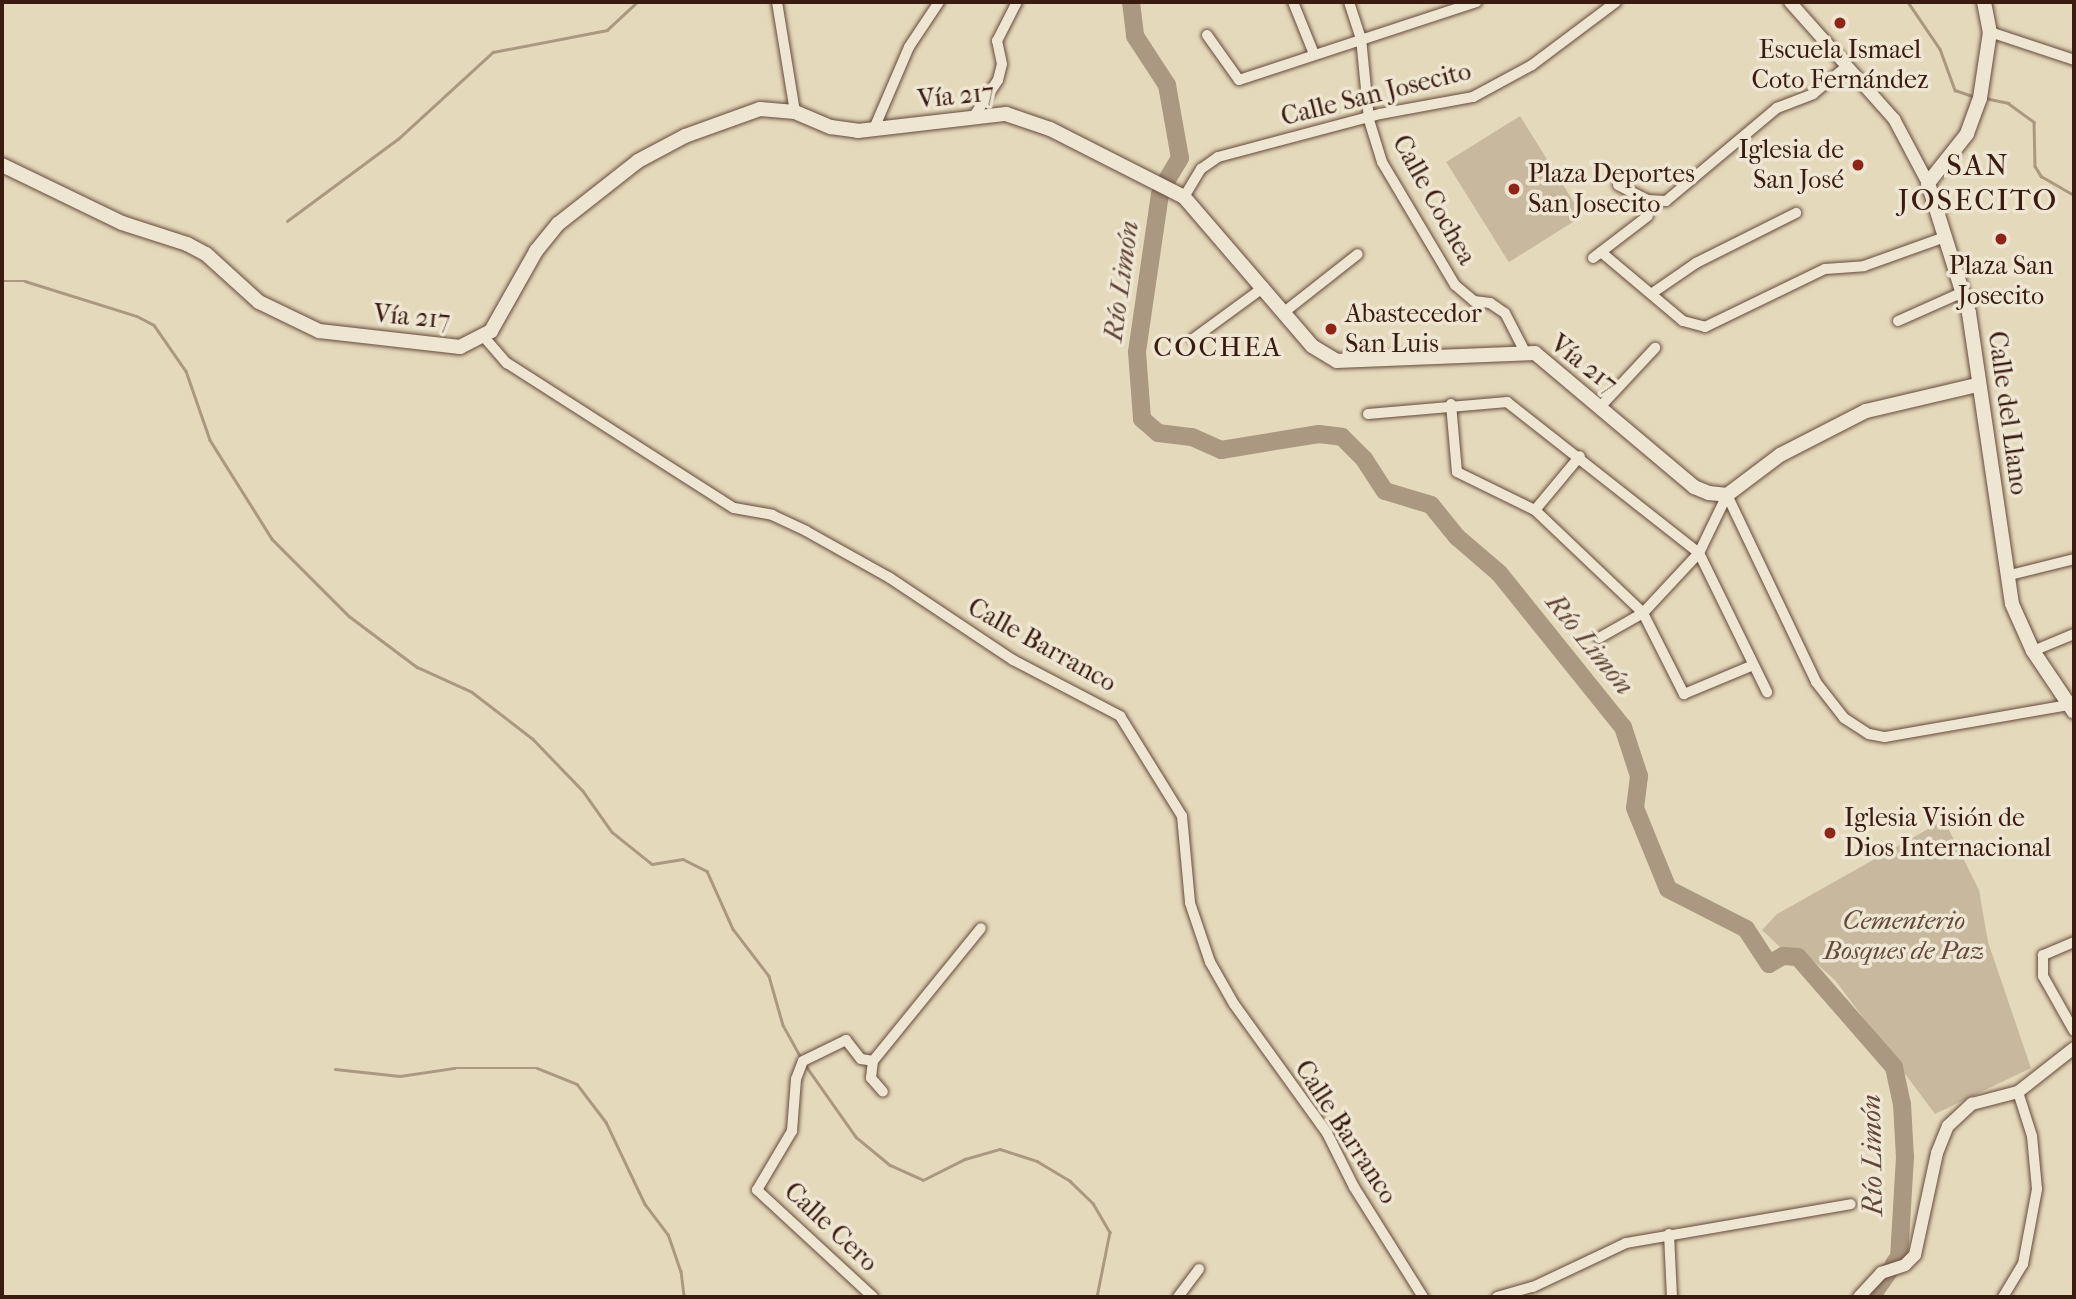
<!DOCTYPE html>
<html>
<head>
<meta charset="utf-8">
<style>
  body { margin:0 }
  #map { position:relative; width:2076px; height:1299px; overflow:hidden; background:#e5d9bb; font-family:"IM FELL French Canon",serif }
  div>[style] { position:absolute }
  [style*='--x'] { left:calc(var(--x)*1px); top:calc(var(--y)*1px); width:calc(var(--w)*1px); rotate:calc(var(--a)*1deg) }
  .green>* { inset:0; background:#c8b99e; transform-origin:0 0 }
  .stream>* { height:2.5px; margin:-1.25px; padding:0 1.25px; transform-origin:1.25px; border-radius:1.25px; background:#ab9881 }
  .river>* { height:18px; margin:-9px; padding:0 9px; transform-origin:9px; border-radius:9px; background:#ab9881 }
  .roads { filter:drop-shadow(0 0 2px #654a3b) drop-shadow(0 0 2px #654a3b) }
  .minor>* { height:10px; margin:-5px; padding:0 5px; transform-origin:5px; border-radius:5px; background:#eee6d3 }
  .tertiary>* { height:12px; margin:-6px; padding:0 6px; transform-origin:6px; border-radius:6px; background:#eee6d3 }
  .secondary>* { height:14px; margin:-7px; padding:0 7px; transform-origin:7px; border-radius:7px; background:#eee6d3 }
  .dots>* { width:19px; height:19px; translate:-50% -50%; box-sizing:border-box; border:4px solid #eee6d3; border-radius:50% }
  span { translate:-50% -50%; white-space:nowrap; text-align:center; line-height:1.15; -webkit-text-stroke:7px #eee6d3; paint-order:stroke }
  .poi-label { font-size:26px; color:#3a1b10 }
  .right { translate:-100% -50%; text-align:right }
  .left { translate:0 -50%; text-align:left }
  .street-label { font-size:26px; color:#3a1b10 }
  .park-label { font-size:26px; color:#654a3b; font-style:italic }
  .water-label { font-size:28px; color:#624738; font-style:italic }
  .neighbourhood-label { font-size:28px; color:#3a1b10; letter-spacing:2px }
  .quarter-label { font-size:30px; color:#3a1b10; letter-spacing:2px }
  .frame { position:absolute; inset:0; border:4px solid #3a1b10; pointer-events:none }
</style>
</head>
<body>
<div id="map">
  <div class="green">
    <i style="left:1520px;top:116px;width:118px;height:87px;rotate:58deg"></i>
    <i style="clip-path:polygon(1944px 820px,1979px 890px,1988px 942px,2031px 1068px,1935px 1114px,1835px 980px,1802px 951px,1780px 947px,1762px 930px,1777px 914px)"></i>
  </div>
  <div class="stream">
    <i style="--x:1908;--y:2;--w:57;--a:55.8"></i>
    <i style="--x:1940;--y:49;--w:44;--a:69.9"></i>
    <i style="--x:1955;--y:90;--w:21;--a:19"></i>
    <i style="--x:1985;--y:98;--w:24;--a:12"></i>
    <i style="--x:2008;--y:103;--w:32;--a:36"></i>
    <i style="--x:2034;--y:122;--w:44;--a:88.7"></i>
    <i style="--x:2035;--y:166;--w:12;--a:59"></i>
    <i style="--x:2041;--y:176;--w:38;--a:30"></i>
    <i style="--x:287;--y:221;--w:138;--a:-36.5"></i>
    <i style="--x:398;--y:139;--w:129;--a:-42.5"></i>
    <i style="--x:493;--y:52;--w:116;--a:-10.9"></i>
    <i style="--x:607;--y:30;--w:41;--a:-43"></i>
    <i style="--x:2;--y:281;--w:23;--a:0"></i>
    <i style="--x:25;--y:281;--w:117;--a:17.4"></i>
    <i style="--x:137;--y:316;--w:19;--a:28"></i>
    <i style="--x:154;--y:325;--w:56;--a:55.2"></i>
    <i style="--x:186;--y:371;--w:73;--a:70.8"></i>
    <i style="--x:210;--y:440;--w:117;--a:57.9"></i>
    <i style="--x:272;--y:539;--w:109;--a:45"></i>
    <i style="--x:349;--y:616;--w:85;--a:36.9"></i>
    <i style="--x:417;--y:667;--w:60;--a:24.4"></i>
    <i style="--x:472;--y:692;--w:77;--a:37.6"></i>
    <i style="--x:533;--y:739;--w:72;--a:46.1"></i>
    <i style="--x:583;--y:791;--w:50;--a:54.7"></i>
    <i style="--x:612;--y:832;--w:51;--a:38.7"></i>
    <i style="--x:652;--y:864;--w:31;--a:-9"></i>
    <i style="--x:683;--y:859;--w:27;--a:27"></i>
    <i style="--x:707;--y:871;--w:64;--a:65.9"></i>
    <i style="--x:733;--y:929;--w:59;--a:52.5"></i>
    <i style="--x:769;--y:976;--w:51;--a:74.1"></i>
    <i style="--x:783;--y:1025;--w:37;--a:61"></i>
    <i style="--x:806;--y:1066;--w:87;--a:54.8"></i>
    <i style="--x:856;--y:1137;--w:44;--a:39.5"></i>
    <i style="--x:890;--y:1165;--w:36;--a:24"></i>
    <i style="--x:923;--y:1180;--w:47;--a:-26.6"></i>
    <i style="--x:965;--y:1159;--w:36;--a:-16"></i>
    <i style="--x:1000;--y:1149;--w:39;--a:18"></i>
    <i style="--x:1037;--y:1161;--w:39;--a:31"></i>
    <i style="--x:1070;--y:1181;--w:32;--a:44"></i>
    <i style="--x:1093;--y:1203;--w:34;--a:60"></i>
    <i style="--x:1110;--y:1232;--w:66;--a:101.3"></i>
    <i style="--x:335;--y:1069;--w:65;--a:6.1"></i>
    <i style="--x:400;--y:1076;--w:55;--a:-8.4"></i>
    <i style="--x:454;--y:1068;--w:83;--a:0"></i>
    <i style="--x:537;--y:1068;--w:43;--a:21.8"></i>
    <i style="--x:577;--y:1084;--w:48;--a:52.7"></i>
    <i style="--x:606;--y:1122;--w:91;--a:64.6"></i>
    <i style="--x:645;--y:1204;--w:38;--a:53"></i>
    <i style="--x:668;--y:1234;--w:39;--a:71"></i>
    <i style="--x:681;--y:1271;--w:26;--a:83"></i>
  </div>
  <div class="river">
    <i style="--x:1131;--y:2;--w:34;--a:83"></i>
    <i style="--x:1135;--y:36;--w:59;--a:56.9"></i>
    <i style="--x:1167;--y:85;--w:74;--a:79.9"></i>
    <i style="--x:1180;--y:158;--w:27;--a:121"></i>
    <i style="--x:1160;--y:194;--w:160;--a:98.3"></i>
    <i style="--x:1137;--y:352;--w:67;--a:85.7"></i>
    <i style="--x:1142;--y:419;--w:21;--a:41"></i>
    <i style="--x:1158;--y:433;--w:34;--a:7"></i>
    <i style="--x:1192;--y:437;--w:32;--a:24"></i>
    <i style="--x:1221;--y:450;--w:99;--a:-9.3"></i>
    <i style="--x:1319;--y:434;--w:23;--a:7"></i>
    <i style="--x:1342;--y:437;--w:31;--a:45"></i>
    <i style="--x:1364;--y:459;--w:38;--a:57"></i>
    <i style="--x:1385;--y:491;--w:48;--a:16.9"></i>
    <i style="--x:1431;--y:505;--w:41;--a:50.9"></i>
    <i style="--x:1457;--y:537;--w:55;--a:40.6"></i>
    <i style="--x:1499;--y:573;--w:198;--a:51.2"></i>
    <i style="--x:1623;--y:727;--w:52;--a:71.9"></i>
    <i style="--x:1639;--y:776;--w:32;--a:97"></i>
    <i style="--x:1635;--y:808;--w:87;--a:67.8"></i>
    <i style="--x:1668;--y:889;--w:88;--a:27.1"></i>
    <i style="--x:1746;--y:929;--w:42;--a:56.7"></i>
    <i style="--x:1769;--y:964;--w:16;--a:-30"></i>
    <i style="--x:1783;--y:956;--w:15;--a:4"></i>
    <i style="--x:1798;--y:957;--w:146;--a:48.9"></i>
    <i style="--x:1894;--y:1067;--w:38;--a:78"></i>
    <i style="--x:1902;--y:1104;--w:53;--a:86.8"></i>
    <i style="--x:1905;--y:1157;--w:100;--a:93.4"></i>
    <i style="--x:1899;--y:1257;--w:9;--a:126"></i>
    <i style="--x:1871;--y:1297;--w:32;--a:-55"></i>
  </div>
  <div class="roads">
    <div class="minor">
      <i style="--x:777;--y:2;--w:111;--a:80.7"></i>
      <i style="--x:1293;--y:2;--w:56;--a:68"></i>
      <i style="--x:1349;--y:2;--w:38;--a:72"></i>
      <i style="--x:1361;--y:38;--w:82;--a:84.4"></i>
      <i style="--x:1369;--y:120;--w:44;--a:72.8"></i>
      <i style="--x:1382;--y:162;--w:143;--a:59.3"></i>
      <i style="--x:1455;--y:285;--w:25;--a:40"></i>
      <i style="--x:1474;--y:301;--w:16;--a:7"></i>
      <i style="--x:1490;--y:303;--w:18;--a:34"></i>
      <i style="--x:1505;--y:313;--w:42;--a:62.8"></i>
      <i style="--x:1990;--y:32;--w:89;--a:18.4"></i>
      <i style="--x:1207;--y:35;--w:55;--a:54.6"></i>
      <i style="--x:1239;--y:80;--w:250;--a:-18.2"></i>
      <i style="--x:972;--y:119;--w:47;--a:-56.3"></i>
      <i style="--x:998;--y:80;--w:16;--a:-76"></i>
      <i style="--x:1002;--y:64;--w:24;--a:-102"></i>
      <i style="--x:997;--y:41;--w:44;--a:-62.9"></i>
      <i style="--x:873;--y:131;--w:91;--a:-66.8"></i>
      <i style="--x:909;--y:47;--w:54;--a:-56.3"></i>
      <i style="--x:1618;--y:185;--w:33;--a:27"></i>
      <i style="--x:1647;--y:200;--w:19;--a:3"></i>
      <i style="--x:1666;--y:201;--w:145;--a:-40"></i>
      <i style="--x:1777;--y:108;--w:39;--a:-21"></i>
      <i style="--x:1813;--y:94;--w:44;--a:-39.5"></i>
      <i style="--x:1184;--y:197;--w:33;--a:-59"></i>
      <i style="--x:1201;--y:169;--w:21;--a:-35"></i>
      <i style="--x:1218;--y:157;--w:168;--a:-14.9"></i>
      <i style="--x:1380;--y:114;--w:95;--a:-10.4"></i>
      <i style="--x:1473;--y:97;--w:67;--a:-28.5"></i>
      <i style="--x:1532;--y:65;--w:105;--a:-36.9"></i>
      <i style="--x:1601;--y:252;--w:107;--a:40.1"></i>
      <i style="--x:1683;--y:321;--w:23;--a:15"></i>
      <i style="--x:1705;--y:327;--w:133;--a:-25.8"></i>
      <i style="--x:1825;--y:269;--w:39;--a:-4"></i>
      <i style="--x:1864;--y:266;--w:86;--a:-19.7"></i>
      <i style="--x:1593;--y:258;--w:69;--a:-37.4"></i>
      <i style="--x:1651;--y:294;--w:55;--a:-34.6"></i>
      <i style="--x:1696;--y:263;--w:112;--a:-26.6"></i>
      <i style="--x:1283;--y:313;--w:95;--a:-38.2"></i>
      <i style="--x:1898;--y:321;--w:71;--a:-24"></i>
      <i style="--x:484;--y:337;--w:35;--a:49"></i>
      <i style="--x:507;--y:363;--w:269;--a:32.6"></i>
      <i style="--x:734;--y:508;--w:39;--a:10"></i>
      <i style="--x:772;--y:515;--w:38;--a:25"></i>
      <i style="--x:806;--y:531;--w:96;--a:29.2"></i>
      <i style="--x:890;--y:578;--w:148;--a:33.7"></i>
      <i style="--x:1013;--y:660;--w:121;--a:27.6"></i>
      <i style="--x:1120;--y:716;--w:118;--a:58.2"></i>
      <i style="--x:1182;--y:816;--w:87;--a:84.7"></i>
      <i style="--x:1190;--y:903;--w:62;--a:71.3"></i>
      <i style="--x:1210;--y:962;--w:48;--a:60.3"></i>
      <i style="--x:1234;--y:1004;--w:159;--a:54.2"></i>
      <i style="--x:1327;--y:1133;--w:60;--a:63.4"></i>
      <i style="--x:1354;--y:1187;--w:130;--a:57.9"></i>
      <i style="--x:1193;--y:339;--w:88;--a:-36.2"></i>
      <i style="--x:1451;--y:404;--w:68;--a:85"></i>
      <i style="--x:1457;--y:472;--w:87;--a:26"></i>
      <i style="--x:1535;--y:510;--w:149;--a:43.6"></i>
      <i style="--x:1643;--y:613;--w:91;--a:63.2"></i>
      <i style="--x:1684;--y:694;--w:73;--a:-22.7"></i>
      <i style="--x:1600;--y:407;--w:81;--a:-47"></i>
      <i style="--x:1368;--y:414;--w:140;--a:-4.9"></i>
      <i style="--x:1507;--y:402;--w:244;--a:38.2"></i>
      <i style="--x:1699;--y:553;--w:155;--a:63.9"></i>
      <i style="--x:1727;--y:495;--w:207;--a:64.5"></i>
      <i style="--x:1816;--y:682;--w:46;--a:52.1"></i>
      <i style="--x:1844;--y:718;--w:30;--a:33"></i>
      <i style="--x:1869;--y:734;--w:16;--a:11"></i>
      <i style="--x:1885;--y:737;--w:187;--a:-9.9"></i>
      <i style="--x:1535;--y:510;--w:70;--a:-50.2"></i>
      <i style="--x:2006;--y:576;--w:70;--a:-14"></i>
      <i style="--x:1599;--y:638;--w:51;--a:-29.6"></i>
      <i style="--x:1643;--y:613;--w:82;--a:-47"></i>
      <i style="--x:1699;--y:553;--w:64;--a:-64.2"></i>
      <i style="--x:2033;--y:651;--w:44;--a:-22.5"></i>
      <i style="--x:2074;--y:942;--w:34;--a:157"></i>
      <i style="--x:2043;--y:955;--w:21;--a:90"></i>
      <i style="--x:2043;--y:976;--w:63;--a:60.6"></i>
      <i style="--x:873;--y:1061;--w:17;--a:97"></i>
      <i style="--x:871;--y:1078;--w:18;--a:49"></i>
      <i style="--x:1669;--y:1234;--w:63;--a:87.3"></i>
      <i style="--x:873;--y:1297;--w:158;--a:-137.3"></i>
      <i style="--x:757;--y:1190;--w:69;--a:-59.3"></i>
      <i style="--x:792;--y:1131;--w:52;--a:-85.6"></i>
      <i style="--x:796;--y:1079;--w:19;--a:-69"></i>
      <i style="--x:803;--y:1061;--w:48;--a:-26"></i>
      <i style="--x:846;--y:1040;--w:24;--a:52"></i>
      <i style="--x:861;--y:1059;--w:12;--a:9"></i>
      <i style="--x:873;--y:1061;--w:171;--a:-50.9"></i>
      <i style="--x:1178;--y:1297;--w:35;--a:-53"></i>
      <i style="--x:1497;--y:1297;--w:37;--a:-16"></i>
      <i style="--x:1533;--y:1287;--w:103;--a:-25.3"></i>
      <i style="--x:1626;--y:1243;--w:228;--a:-9.8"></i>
      <i style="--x:2003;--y:1297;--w:39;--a:-59"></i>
      <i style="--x:2023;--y:1264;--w:76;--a:-79.4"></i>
      <i style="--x:2037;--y:1189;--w:53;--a:-95.4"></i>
      <i style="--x:2032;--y:1136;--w:46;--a:-107.7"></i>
    </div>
    <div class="tertiary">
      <i style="--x:1790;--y:2;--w:157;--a:48.4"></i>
      <i style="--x:1894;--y:119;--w:72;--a:62"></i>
      <i style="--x:1859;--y:1297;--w:33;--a:-47"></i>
      <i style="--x:1881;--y:1273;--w:25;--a:-18"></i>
      <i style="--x:1905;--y:1265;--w:14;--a:-45"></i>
      <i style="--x:1915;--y:1255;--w:104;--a:-77.8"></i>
      <i style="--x:1937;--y:1153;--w:29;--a:-68"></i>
      <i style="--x:1948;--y:1126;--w:33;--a:-43"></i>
      <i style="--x:1972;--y:1104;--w:48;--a:-14.6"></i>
      <i style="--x:2018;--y:1092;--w:71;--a:-38.2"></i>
    </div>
    <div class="secondary">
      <i style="--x:1984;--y:2;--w:31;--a:79"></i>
      <i style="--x:1990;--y:32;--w:67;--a:98.6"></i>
      <i style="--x:1980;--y:98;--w:38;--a:110"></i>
      <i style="--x:1967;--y:134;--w:63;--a:128.5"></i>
      <i style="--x:1928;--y:183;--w:136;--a:72.5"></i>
      <i style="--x:1969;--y:313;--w:294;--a:81.6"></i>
      <i style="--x:2012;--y:604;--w:51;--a:65.9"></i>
      <i style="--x:2033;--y:651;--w:73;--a:56.1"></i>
      <i style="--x:2;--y:165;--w:133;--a:25.8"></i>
      <i style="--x:122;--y:223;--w:68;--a:17.9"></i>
      <i style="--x:187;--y:244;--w:21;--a:28"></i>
      <i style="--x:206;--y:254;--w:72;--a:42.2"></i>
      <i style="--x:259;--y:302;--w:67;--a:25.8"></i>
      <i style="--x:319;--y:331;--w:142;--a:6.5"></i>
      <i style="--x:460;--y:347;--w:35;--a:-27"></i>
      <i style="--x:491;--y:331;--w:92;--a:-60.6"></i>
      <i style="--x:536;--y:251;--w:35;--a:-51"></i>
      <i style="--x:558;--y:224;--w:102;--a:-38.2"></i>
      <i style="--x:638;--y:161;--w:53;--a:-28"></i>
      <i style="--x:685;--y:136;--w:80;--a:-19.8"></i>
      <i style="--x:760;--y:109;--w:35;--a:5"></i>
      <i style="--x:795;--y:112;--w:39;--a:23"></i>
      <i style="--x:831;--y:127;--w:27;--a:8"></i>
      <i style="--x:858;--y:131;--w:149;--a:-6.6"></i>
      <i style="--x:1006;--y:114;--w:46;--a:18.8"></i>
      <i style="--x:1050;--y:129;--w:150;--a:26.9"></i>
      <i style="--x:1184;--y:197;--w:196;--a:49.3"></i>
      <i style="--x:1312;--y:346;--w:29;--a:31"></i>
      <i style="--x:1337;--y:361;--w:198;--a:-2.3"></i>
      <i style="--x:1535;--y:353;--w:208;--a:40.1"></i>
      <i style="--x:1694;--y:487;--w:16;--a:22"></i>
      <i style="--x:1709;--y:493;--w:18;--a:6"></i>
      <i style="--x:1727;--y:495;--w:66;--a:-37"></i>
      <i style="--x:1780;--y:455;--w:97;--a:-27.1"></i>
      <i style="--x:1866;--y:411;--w:114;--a:-13.2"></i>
    </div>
  </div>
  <div class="dots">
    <i style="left:1840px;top:23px;background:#8f2418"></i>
    <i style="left:1858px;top:165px;background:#8f2418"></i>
    <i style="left:1514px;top:189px;background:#8f2418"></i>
    <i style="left:2001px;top:239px;background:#8f2418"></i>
    <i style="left:1331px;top:329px;background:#8f2418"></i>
    <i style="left:1830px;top:833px;background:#8f2418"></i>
  </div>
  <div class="poi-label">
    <span style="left:1840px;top:65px">Escuela Ismael<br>Coto Fernández</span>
    <span class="right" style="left:1844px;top:165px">Iglesia de<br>San José</span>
    <span class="left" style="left:1528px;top:189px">Plaza Deportes<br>San Josecito</span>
    <span style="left:2001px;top:281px">Plaza San<br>Josecito</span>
    <span class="left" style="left:1345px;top:329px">Abastecedor<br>San Luis</span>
    <span class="left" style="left:1844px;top:833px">Iglesia Visión de<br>Dios Internacional</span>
  </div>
  <div class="street-label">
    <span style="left:1376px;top:94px;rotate:-14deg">Calle San Josecito</span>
    <span style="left:956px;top:96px;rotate:-6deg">Vía 217</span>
    <span style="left:1434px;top:200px;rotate:61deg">Calle Cochea</span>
    <span style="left:412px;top:317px;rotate:5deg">Vía 217</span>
    <span style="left:1584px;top:364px;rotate:38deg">Vía 217</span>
    <span style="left:2008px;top:413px;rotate:82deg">Calle del Llano</span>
    <span style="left:1042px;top:645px;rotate:29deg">Calle Barranco</span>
    <span style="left:1346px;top:1132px;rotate:57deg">Calle Barranco</span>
    <span style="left:831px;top:1227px;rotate:43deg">Calle Cero</span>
  </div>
  <div class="park-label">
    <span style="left:1904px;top:936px">Cementerio<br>Bosques de Paz</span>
  </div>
  <div class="water-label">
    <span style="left:1121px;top:281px;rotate:-82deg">Río Limón</span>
    <span style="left:1590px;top:644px;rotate:51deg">Río Limón</span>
    <span style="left:1872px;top:1155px;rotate:-91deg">Río Limón</span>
  </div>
  <div class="neighbourhood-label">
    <span style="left:1218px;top:347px">COCHEA</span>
  </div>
  <div class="quarter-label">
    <span style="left:1978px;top:183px">SAN<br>JOSECITO</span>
  </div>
  <div class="frame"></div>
</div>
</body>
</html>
